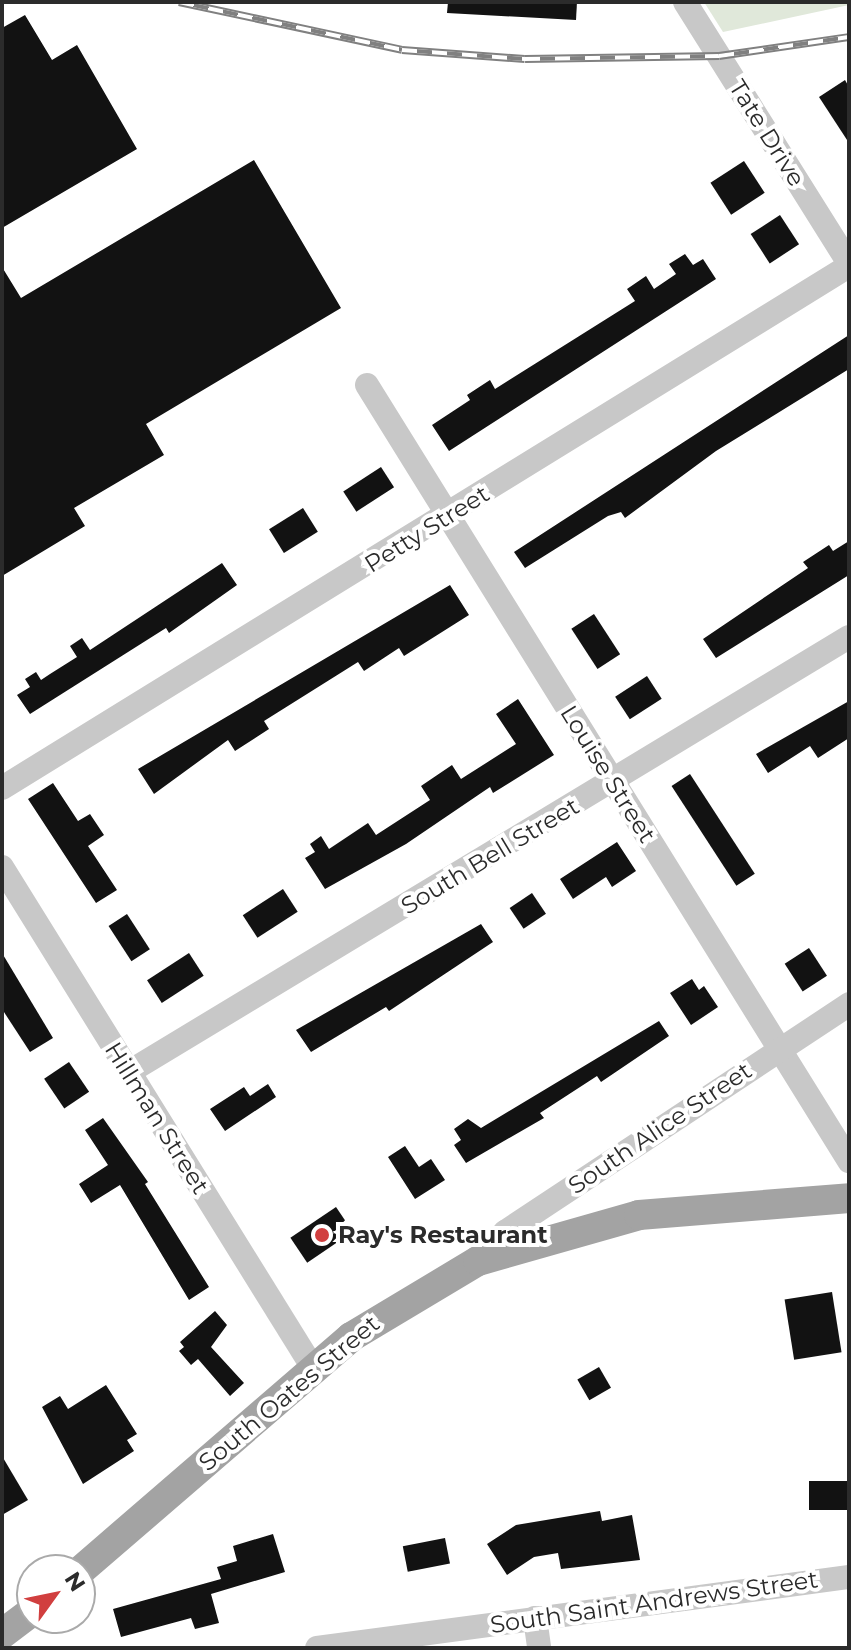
<!DOCTYPE html>
<html>
<head>
<meta charset="utf-8">
<style>
  body { margin:0 }
  #map { position:relative; width:851px; height:1650px; overflow:hidden; background:#fff; font-family:Montserrat,sans-serif }
  div>[style] { position:absolute }
  [style*='--x'] { left:calc(var(--x)*1px); top:calc(var(--y)*1px); width:calc(var(--w)*1px); rotate:calc(var(--a)*1deg) }
  .green>* { inset:0; background:#e0e8da }
  .building>* { inset:0; background:#121212; transform-origin:0 0 }
  .minor>* { height:24px; margin:-12px; padding:0 12px; transform-origin:12px; border-radius:12px; background:#c8c8c8 }
  .major>* { height:30px; margin:-15px; padding:0 15px; transform-origin:15px; border-radius:15px; background:#a3a3a3 }
  .rail>* { height:8px; margin-top:-4px; transform-origin:0; background:repeating-linear-gradient(90deg,#fff 0 15px,#808080 0 30px); box-sizing:border-box; border-block:2px solid #808080 }
  .dots>* { width:22px; height:22px; translate:-50% -50%; box-sizing:border-box; border:4px solid #fff; border-radius:50% }
  span { translate:-50% -50%; white-space:nowrap; text-align:center; line-height:1.15; -webkit-text-stroke:8px #fff; paint-order:stroke }
  .street-label { font-size:24px; color:#2b2b2b }
  .poi-label { font-size:24px; color:#2b2b2b; font-weight:700 }
  .left { translate:0 -50%; text-align:left }
  .frame { position:absolute; inset:0; border:4px solid #2b2b2b; pointer-events:none }
  .north { position:absolute; left:16px; top:1554px; width:80px; height:80px; box-sizing:border-box; background:#fff; border:2px solid #aaa; border-radius:50%; rotate:57deg; font-size:22px; font-weight:700; line-height:32px; text-align:center; color:#2b2b2b }
  .north::after { content:''; display:block; margin:auto; width:28px; height:36px; background:#d13f3f; clip-path:polygon(50% 0,100% 100%,50% 72%,0 100%) }
</style>
</head>
<body>
<div id="map">
  <div class="green">
    <i style="clip-path:polygon(704px 2px,849px 2px,849px 5px,723px 32px)"></i>
  </div>
  <div class="building">
    <i style="clip-path:polygon(448px 2px,577px 2px,576px 20px,447px 13px)"></i>
    <i style="clip-path:polygon(25px 15px,52px 60px,77px 45px,137px 149px,2px 228px,2px 28px)"></i>
    <i style="clip-path:polygon(845px 80px,849px 87px,849px 143px,819px 97px)"></i>
    <i style="clip-path:polygon(254px 160px,341px 308px,146px 424px,164px 455px,74px 508px,85px 526px,2px 576px,2px 267px,21px 298px)"></i>
    <i style="left:744px;top:161px;width:38px;height:40px;rotate:57deg"></i>
    <i style="left:780px;top:215px;width:35px;height:35px;rotate:57deg"></i>
    <i style="clip-path:polygon(685px 254px,693px 265px,703px 259px,716px 279px,449px 451px,432px 425px,470px 400px,467px 395px,490px 380px,495px 389px,635px 301px,627px 289px,646px 276px,654px 289px,676px 274px,669px 264px)"></i>
    <i style="clip-path:polygon(849px 335px,849px 369px,716px 451px,625px 518px,621px 512px,608px 516px,525px 568px,514px 552px)"></i>
    <i style="left:381px;top:467px;width:24px;height:45px;rotate:57deg"></i>
    <i style="left:303px;top:508px;width:28px;height:40px;rotate:58deg"></i>
    <i style="clip-path:polygon(849px 541px,849px 575px,716px 658px,703px 639px,808px 568px,803px 562px,829px 545px,833px 551px)"></i>
    <i style="clip-path:polygon(222px 563px,237px 585px,169px 633px,166px 628px,30px 714px,17px 695px,30px 687px,25px 679px,36px 672px,41px 680px,50px 674px,77px 657px,70px 646px,82px 638px,90px 650px)"></i>
    <i style="clip-path:polygon(450px 585px,469px 615px,404px 656px,399px 648px,364px 671px,358px 662px,264px 721px,269px 729px,235px 751px,228px 740px,154px 794px,138px 769px)"></i>
    <i style="left:594px;top:614px;width:48px;height:27px;rotate:57deg"></i>
    <i style="left:647px;top:676px;width:27px;height:38px;rotate:57deg"></i>
    <i style="clip-path:polygon(518px 699px,554px 755px,493px 793px,490px 787px,406px 844px,325px 889px,305px 858px,315px 852px,310px 844px,321px 836px,329px 849px,368px 823px,376px 835px,430px 800px,421px 786px,452px 765px,461px 779px,516px 744px,496px 714px)"></i>
    <i style="clip-path:polygon(849px 701px,849px 738px,818px 758px,810px 746px,768px 773px,756px 754px)"></i>
    <i style="left:690px;top:774px;width:119px;height:22px;rotate:57deg"></i>
    <i style="clip-path:polygon(53px 783px,78px 821px,90px 814px,104px 835px,88px 846px,117px 890px,96px 903px,28px 799px)"></i>
    <i style="clip-path:polygon(617px 842px,636px 871px,612px 887px,606px 877px,573px 899px,560px 879px)"></i>
    <i style="left:283px;top:889px;width:27px;height:48px;rotate:57deg"></i>
    <i style="left:532px;top:893px;width:25px;height:27px;rotate:56deg"></i>
    <i style="left:127px;top:914px;width:42px;height:22px;rotate:57deg"></i>
    <i style="clip-path:polygon(481px 924px,493px 942px,389px 1011px,386px 1007px,311px 1052px,296px 1030px)"></i>
    <i style="left:809px;top:948px;width:33px;height:29px;rotate:57deg"></i>
    <i style="clip-path:polygon(2px 953px,53px 1038px,30px 1052px,2px 1009px)"></i>
    <i style="left:189px;top:953px;width:27px;height:50px;rotate:57deg"></i>
    <i style="clip-path:polygon(692px 979px,699px 990px,704px 986px,718px 1007px,691px 1025px,670px 993px)"></i>
    <i style="clip-path:polygon(659px 1021px,669px 1036px,601px 1082px,597px 1076px,540px 1113px,544px 1118px,466px 1163px,454px 1145px,461px 1140px,454px 1129px,468px 1119px,481px 1128px)"></i>
    <i style="left:69px;top:1062px;width:36px;height:30px;rotate:56deg"></i>
    <i style="clip-path:polygon(268px 1084px,276px 1097px,225px 1131px,210px 1109px,244px 1087px,250px 1096px)"></i>
    <i style="clip-path:polygon(103px 1118px,148px 1182px,145px 1184px,209px 1287px,189px 1300px,120px 1185px,91px 1203px,79px 1184px,108px 1165px,85px 1130px)"></i>
    <i style="clip-path:polygon(405px 1146px,419px 1167px,431px 1159px,445px 1180px,415px 1199px,388px 1157px)"></i>
    <i style="left:336px;top:1207px;width:30px;height:55px;rotate:56deg"></i>
    <i style="left:832px;top:1292px;width:61px;height:48px;rotate:81deg"></i>
    <i style="clip-path:polygon(215px 1311px,227px 1325px,211px 1347px,244px 1383px,230px 1396px,198px 1359px,191px 1365px,179px 1351px,184px 1347px,180px 1342px)"></i>
    <i style="left:599px;top:1367px;width:24px;height:25px;rotate:60deg"></i>
    <i style="clip-path:polygon(106px 1385px,137px 1434px,127px 1440px,134px 1451px,83px 1484px,42px 1407px,60px 1396px,68px 1409px)"></i>
    <i style="clip-path:polygon(2px 1456px,28px 1500px,2px 1515px)"></i>
    <i style="left:849px;top:1481px;width:29px;height:40px;rotate:90deg"></i>
    <i style="clip-path:polygon(600px 1511px,602px 1521px,632px 1515px,640px 1560px,561px 1569px,558px 1553px,534px 1557px,507px 1575px,487px 1544px,516px 1525px)"></i>
    <i style="clip-path:polygon(273px 1534px,285px 1572px,211px 1594px,219px 1623px,195px 1629px,191px 1618px,121px 1637px,113px 1609px,221px 1579px,217px 1567px,237px 1561px,233px 1546px)"></i>
    <i style="left:445px;top:1538px;width:26px;height:43px;rotate:79deg"></i>
  </div>
  <div class="minor">
    <i style="--x:685;--y:2;--w:308;--a:57.9"></i>
    <i style="--x:367;--y:385;--w:914;--a:58.15"></i>
    <i style="--x:2;--y:788;--w:995;--a:-31.65"></i>
    <i style="--x:2;--y:867;--w:590;--a:58.17"></i>
    <i style="--x:129;--y:1072;--w:841;--a:-31.14"></i>
    <i style="--x:478;--y:1261;--w:40;--a:-47"></i>
    <i style="--x:505;--y:1232;--w:413;--a:-33.5"></i>
    <i style="--x:535;--y:1618;--w:30;--a:82"></i>
    <i style="--x:317;--y:1648;--w:537;--a:-7.6"></i>
  </div>
  <div class="major">
    <i style="--x:80;--y:1571;--w:358;--a:-40.8"></i>
    <i style="--x:351;--y:1337;--w:148;--a:-30.9"></i>
    <i style="--x:478;--y:1261;--w:167;--a:-15.9"></i>
    <i style="--x:639;--y:1215;--w:211;--a:-4.6"></i>
    <i style="--x:2;--y:1634;--w:38;--a:-37"></i>
  </div>
  <div class="rail">
    <i style="--x:179;--y:2;--w:228;--a:12.1"></i>
    <i style="--x:402;--y:50;--w:123;--a:4.2"></i>
    <i style="--x:525;--y:59;--w:194;--a:-0.9"></i>
    <i style="--x:719;--y:56;--w:131;--a:-8.3"></i>
  </div>
  <div class="dots">
    <i style="left:322px;top:1235px;background:#d13f3f"></i>
  </div>
  <div class="street-label">
    <span style="left:767px;top:133px;rotate:58deg">Tate Drive</span>
    <span style="left:427px;top:529px;rotate:-32deg">Petty Street</span>
    <span style="left:608px;top:774px;rotate:58deg">Louise Street</span>
    <span style="left:490px;top:856px;rotate:-31deg">South Bell Street</span>
    <span style="left:157px;top:1118px;rotate:58deg">Hillman Street</span>
    <span style="left:660px;top:1128px;rotate:-34deg">South Alice Street</span>
    <span style="left:289px;top:1393px;rotate:-40deg">South Oates Street</span>
    <span style="left:654px;top:1602px;rotate:-8deg">South Saint Andrews Street</span>
  </div>
  <div class="poi-label">
    <span class="left" style="left:338px;top:1235px">Ray's Restaurant</span>
  </div>
  <div class="frame"></div>
  <div class="north">N</div>
</div>
</body>
</html>
